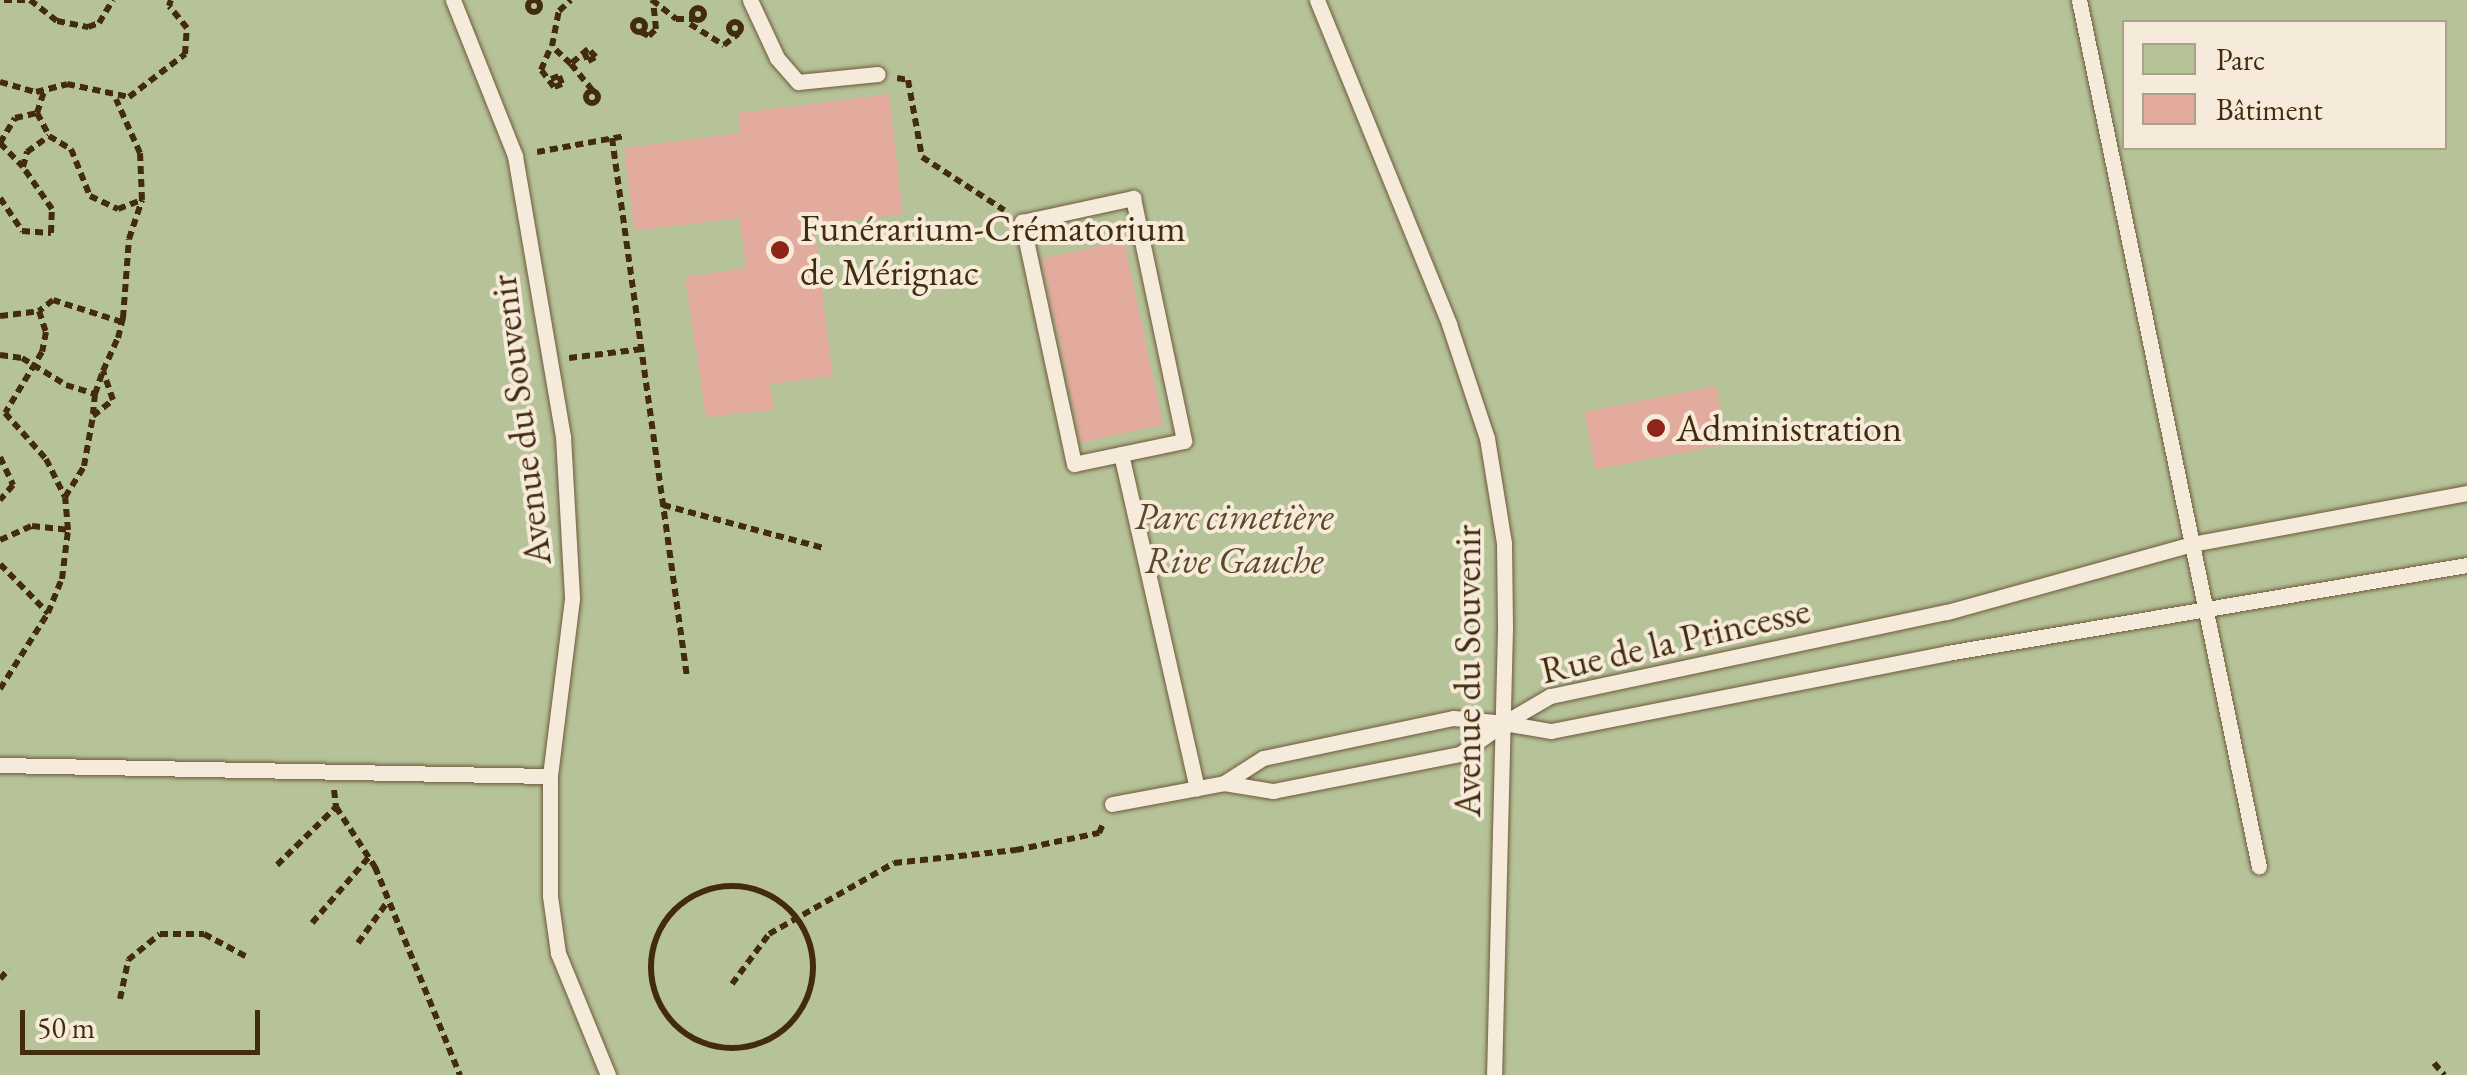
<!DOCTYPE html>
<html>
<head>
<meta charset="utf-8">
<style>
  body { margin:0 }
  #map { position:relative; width:2467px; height:1075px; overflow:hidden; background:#f1e0c6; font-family:"EB Garamond",serif }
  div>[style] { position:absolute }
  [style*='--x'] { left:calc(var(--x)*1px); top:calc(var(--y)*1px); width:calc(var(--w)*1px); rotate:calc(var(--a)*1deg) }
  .green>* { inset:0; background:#b6c398 }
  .building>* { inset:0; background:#e2ab9d; transform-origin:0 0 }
  .path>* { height:6px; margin-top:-3px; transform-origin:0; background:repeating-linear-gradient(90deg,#432c0e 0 8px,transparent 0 13px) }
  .path>.ring { margin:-3px; padding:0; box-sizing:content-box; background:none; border:6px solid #432c0e; border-radius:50% }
  .roads { filter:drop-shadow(0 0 2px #6e593c) drop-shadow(0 0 2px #6e593c) }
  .service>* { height:15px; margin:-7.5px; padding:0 7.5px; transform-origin:7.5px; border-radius:7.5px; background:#f6ebda }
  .dots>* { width:28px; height:28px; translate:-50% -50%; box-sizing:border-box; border:5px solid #f6ebda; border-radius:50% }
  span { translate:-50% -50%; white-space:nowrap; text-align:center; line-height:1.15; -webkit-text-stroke:8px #f6ebda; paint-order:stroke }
  .poi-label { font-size:38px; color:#432c0e }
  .left { translate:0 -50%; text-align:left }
  .street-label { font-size:38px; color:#432c0e }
  .park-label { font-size:38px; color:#5a4a2a; font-style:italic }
  .legend { position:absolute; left:2122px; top:20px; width:325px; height:130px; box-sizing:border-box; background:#f6ebda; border:2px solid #ae9f88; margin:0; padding:12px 18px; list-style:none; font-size:30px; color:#432c0e }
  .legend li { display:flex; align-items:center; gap:20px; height:50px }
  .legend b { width:50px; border:2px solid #ae9f88 }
  .scale { position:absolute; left:20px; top:1010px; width:240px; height:45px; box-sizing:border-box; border:5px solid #432c0e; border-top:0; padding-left:12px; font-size:30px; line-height:35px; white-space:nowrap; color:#432c0e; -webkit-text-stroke:8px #f6ebda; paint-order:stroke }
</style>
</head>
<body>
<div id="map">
  <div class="green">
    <i style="clip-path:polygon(evenodd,0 0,2467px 0,2467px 1075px,0 1075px,0 0,2124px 22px,2444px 22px,2444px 148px,2124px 148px,2124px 22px)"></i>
  </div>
  <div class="building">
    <i style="clip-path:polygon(889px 94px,903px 214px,814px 225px,833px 376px,770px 384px,774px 410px,706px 417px,685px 277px,746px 268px,739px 218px,634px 231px,624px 148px,740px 133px,738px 113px)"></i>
    <i style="left:1124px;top:241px;width:188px;height:84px;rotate:78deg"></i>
    <i style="left:1716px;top:386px;width:59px;height:134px;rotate:79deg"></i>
  </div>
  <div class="path">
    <i style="--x:4;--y:0;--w:26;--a:0"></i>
    <i style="--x:30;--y:0;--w:34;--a:38"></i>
    <i style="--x:57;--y:21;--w:32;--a:11"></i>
    <i style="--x:88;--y:27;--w:12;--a:-20"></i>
    <i style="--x:99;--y:23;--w:27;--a:-59"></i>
    <i style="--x:652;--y:0;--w:31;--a:38"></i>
    <i style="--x:676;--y:19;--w:19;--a:0"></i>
    <i class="ring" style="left:528px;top:0;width:6px;height:6px"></i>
    <i class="ring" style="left:692px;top:8px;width:6px;height:6px"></i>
    <i class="ring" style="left:633px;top:20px;width:6px;height:6px"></i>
    <i class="ring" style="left:729px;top:22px;width:6px;height:6px"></i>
    <i style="--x:690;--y:24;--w:40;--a:32"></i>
    <i style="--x:724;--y:45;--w:18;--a:-38"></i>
    <i style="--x:641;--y:32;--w:9;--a:27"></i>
    <i style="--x:649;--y:36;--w:10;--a:-45"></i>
    <i style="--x:656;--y:29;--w:29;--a:-96"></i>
    <i style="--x:584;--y:52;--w:10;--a:66"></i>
    <i style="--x:588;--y:61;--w:9;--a:-27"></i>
    <i style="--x:596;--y:57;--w:11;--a:-135"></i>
    <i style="--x:588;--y:49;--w:23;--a:139"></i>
    <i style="--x:571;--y:64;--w:36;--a:51"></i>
    <i style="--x:571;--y:64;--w:26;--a:-137"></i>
    <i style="--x:552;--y:46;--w:36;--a:-79"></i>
    <i style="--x:559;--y:11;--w:16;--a:-43"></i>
    <i style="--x:897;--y:78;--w:11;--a:10"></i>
    <i style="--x:908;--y:80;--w:78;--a:79.7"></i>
    <i style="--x:922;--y:157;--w:98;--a:32.9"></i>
    <i style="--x:551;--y:79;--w:9;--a:-21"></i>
    <i style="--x:559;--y:76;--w:9;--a:69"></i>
    <i style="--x:562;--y:84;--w:9;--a:159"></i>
    <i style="--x:554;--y:87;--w:21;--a:-127"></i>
    <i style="--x:541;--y:70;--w:26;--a:-67"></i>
    <i style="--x:0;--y:82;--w:37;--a:16"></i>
    <i style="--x:36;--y:92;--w:32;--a:-14"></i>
    <i style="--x:67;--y:84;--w:63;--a:11.8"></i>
    <i style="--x:129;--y:97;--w:71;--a:-37.5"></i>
    <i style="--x:185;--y:54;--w:26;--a:-86"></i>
    <i style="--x:187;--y:28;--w:28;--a:-129"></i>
    <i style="--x:169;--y:6;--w:6;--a:-72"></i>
    <i class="ring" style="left:586px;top:91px;width:6px;height:6px"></i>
    <i style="--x:37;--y:113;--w:26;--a:62"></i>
    <i style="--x:49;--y:136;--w:26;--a:31"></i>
    <i style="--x:71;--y:149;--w:51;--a:68"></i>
    <i style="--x:90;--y:196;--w:31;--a:25"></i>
    <i style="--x:118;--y:209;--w:26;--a:-21"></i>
    <i style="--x:142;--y:200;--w:47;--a:-92.4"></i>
    <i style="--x:140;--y:153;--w:59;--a:-114"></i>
    <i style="--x:612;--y:138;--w:544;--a:82.08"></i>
    <i style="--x:0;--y:143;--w:33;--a:46"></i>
    <i style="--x:23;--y:167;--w:16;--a:-75"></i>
    <i style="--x:27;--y:152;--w:27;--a:-36"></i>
    <i style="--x:0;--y:143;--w:29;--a:-59"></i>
    <i style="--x:15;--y:118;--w:23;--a:-13"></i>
    <i style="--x:37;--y:113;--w:22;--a:-72"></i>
    <i style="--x:537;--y:152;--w:89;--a:-10.3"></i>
    <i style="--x:0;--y:198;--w:40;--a:56"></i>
    <i style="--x:22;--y:231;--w:29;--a:4"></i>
    <i style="--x:51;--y:233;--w:24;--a:-88"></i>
    <i style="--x:52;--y:209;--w:51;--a:-124.6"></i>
    <i style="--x:0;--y:316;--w:39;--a:-7"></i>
    <i style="--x:122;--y:322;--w:72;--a:-162.3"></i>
    <i style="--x:53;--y:300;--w:18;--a:142"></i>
    <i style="--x:39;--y:311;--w:22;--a:72"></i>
    <i style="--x:46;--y:332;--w:20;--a:101"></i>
    <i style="--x:42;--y:352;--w:71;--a:121.2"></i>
    <i style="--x:5;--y:413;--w:62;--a:48.3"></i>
    <i style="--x:46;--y:459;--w:42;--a:63.4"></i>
    <i style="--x:65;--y:497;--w:36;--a:-58"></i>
    <i style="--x:84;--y:466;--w:51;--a:-79.8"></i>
    <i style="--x:93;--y:416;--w:26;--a:-39"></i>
    <i style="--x:113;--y:400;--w:31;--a:-109"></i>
    <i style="--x:103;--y:371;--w:36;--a:-66"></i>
    <i style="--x:118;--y:338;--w:21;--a:-76"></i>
    <i style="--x:123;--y:318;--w:79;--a:-85.7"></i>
    <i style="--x:129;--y:239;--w:41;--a:-71.6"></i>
    <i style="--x:0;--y:355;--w:22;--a:8"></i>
    <i style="--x:22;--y:358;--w:52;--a:31.5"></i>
    <i style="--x:66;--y:385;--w:30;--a:17"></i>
    <i style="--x:95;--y:394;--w:20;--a:96"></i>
    <i style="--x:569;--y:358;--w:74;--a:-7"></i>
    <i style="--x:95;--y:394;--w:24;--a:-71"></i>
    <i style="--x:0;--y:457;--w:31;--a:65"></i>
    <i style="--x:13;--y:485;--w:20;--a:131"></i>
    <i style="--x:663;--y:505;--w:166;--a:15"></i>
    <i style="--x:0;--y:540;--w:35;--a:-24"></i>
    <i style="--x:32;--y:526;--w:36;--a:6"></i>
    <i style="--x:68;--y:530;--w:33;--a:-95"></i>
    <i style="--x:0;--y:564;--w:69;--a:45.6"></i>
    <i style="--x:48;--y:613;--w:37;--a:-68"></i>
    <i style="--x:62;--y:579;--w:49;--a:-83"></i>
    <i style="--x:0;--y:689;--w:90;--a:-57.7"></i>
    <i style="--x:334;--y:790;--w:17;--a:83"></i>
    <i style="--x:336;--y:807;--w:72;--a:57"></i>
    <i style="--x:375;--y:867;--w:225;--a:67.8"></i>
    <i style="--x:277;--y:865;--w:83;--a:-44.5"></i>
    <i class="ring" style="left:651px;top:886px;width:156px;height:156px"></i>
    <i style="--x:312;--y:923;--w:87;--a:-49.2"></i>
    <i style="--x:358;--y:943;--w:52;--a:-54.5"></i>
    <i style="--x:0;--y:979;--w:13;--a:-48"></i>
    <i style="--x:732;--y:984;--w:62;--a:-53.5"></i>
    <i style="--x:769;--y:934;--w:144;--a:-29.6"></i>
    <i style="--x:894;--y:863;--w:123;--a:-6.1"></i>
    <i style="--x:1016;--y:850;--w:85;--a:-11.6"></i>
    <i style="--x:1099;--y:833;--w:10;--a:-66"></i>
    <i style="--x:120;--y:999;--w:40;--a:-78"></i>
    <i style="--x:128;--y:960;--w:41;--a:-39.1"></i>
    <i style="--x:160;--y:934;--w:44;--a:0"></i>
    <i style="--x:204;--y:934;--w:49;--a:28.1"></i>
    <i style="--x:2434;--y:1063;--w:16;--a:50"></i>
  </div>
  <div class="roads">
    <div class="service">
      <i style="--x:453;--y:0;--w:168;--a:68.3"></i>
      <i style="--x:515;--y:156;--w:284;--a:80.3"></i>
      <i style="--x:563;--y:436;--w:163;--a:86.8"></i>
      <i style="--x:572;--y:599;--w:178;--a:97.1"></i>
      <i style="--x:550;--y:776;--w:120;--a:90"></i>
      <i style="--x:550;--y:896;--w:58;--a:82"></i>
      <i style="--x:558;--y:953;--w:132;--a:67.7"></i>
      <i style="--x:750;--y:0;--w:64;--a:65"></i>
      <i style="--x:777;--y:58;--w:32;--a:49"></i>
      <i style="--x:798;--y:82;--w:80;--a:-5.7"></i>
      <i style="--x:1317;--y:0;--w:350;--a:67.8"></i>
      <i style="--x:1449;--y:324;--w:120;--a:71.6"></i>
      <i style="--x:1487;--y:438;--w:106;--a:80.8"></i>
      <i style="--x:1504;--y:543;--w:85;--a:89.3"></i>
      <i style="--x:1505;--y:628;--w:447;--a:91.4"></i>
      <i style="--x:2079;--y:0;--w:885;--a:78.27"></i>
      <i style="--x:1133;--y:198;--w:248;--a:78.1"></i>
      <i style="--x:1184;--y:441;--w:112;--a:168.2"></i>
      <i style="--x:1074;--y:464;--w:248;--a:-102.1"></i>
      <i style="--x:1022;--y:222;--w:114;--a:-12.2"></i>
      <i style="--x:1121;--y:454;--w:343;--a:77.2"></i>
      <i style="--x:2467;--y:493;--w:280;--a:169.5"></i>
      <i style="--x:2192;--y:544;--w:255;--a:164.5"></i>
      <i style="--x:1946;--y:612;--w:405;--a:168"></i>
      <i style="--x:1550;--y:696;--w:53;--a:149.6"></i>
      <i style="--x:1504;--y:723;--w:48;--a:9.7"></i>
      <i style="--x:1551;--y:731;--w:404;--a:-11.1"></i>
      <i style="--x:1947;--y:653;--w:527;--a:-9.61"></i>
      <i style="--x:0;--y:765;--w:550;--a:1.15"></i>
      <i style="--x:1112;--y:804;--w:114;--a:-10.6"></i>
      <i style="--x:1224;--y:783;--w:50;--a:9.3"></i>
      <i style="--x:1273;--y:791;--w:191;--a:-11.2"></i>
      <i style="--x:1460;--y:754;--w:54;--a:-35.2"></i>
      <i style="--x:1504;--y:723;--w:51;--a:-174.4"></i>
      <i style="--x:1453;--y:718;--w:194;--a:168.1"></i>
      <i style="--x:1263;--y:758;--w:46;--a:147.3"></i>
    </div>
  </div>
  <div class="dots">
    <i style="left:780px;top:250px;background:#8f2418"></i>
    <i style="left:1656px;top:428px;background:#8f2418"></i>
  </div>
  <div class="poi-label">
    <span class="left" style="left:800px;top:250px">Funérarium-Crématorium<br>de Mérignac</span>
    <span class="left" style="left:1676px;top:428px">Administration</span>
  </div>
  <div class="street-label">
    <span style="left:520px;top:420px;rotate:-97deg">Avenue du Souvenir</span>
    <span style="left:1675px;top:640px;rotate:-13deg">Rue de la Princesse</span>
    <span style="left:1467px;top:671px;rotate:-90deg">Avenue du Souvenir</span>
  </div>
  <div class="park-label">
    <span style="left:1234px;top:538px">Parc cimetière<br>Rive Gauche</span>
  </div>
  <ul class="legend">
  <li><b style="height:28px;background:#b6c398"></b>Parc</li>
  <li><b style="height:28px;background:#e2ab9d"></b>Bâtiment</li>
  </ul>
  <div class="scale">50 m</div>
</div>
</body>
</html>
